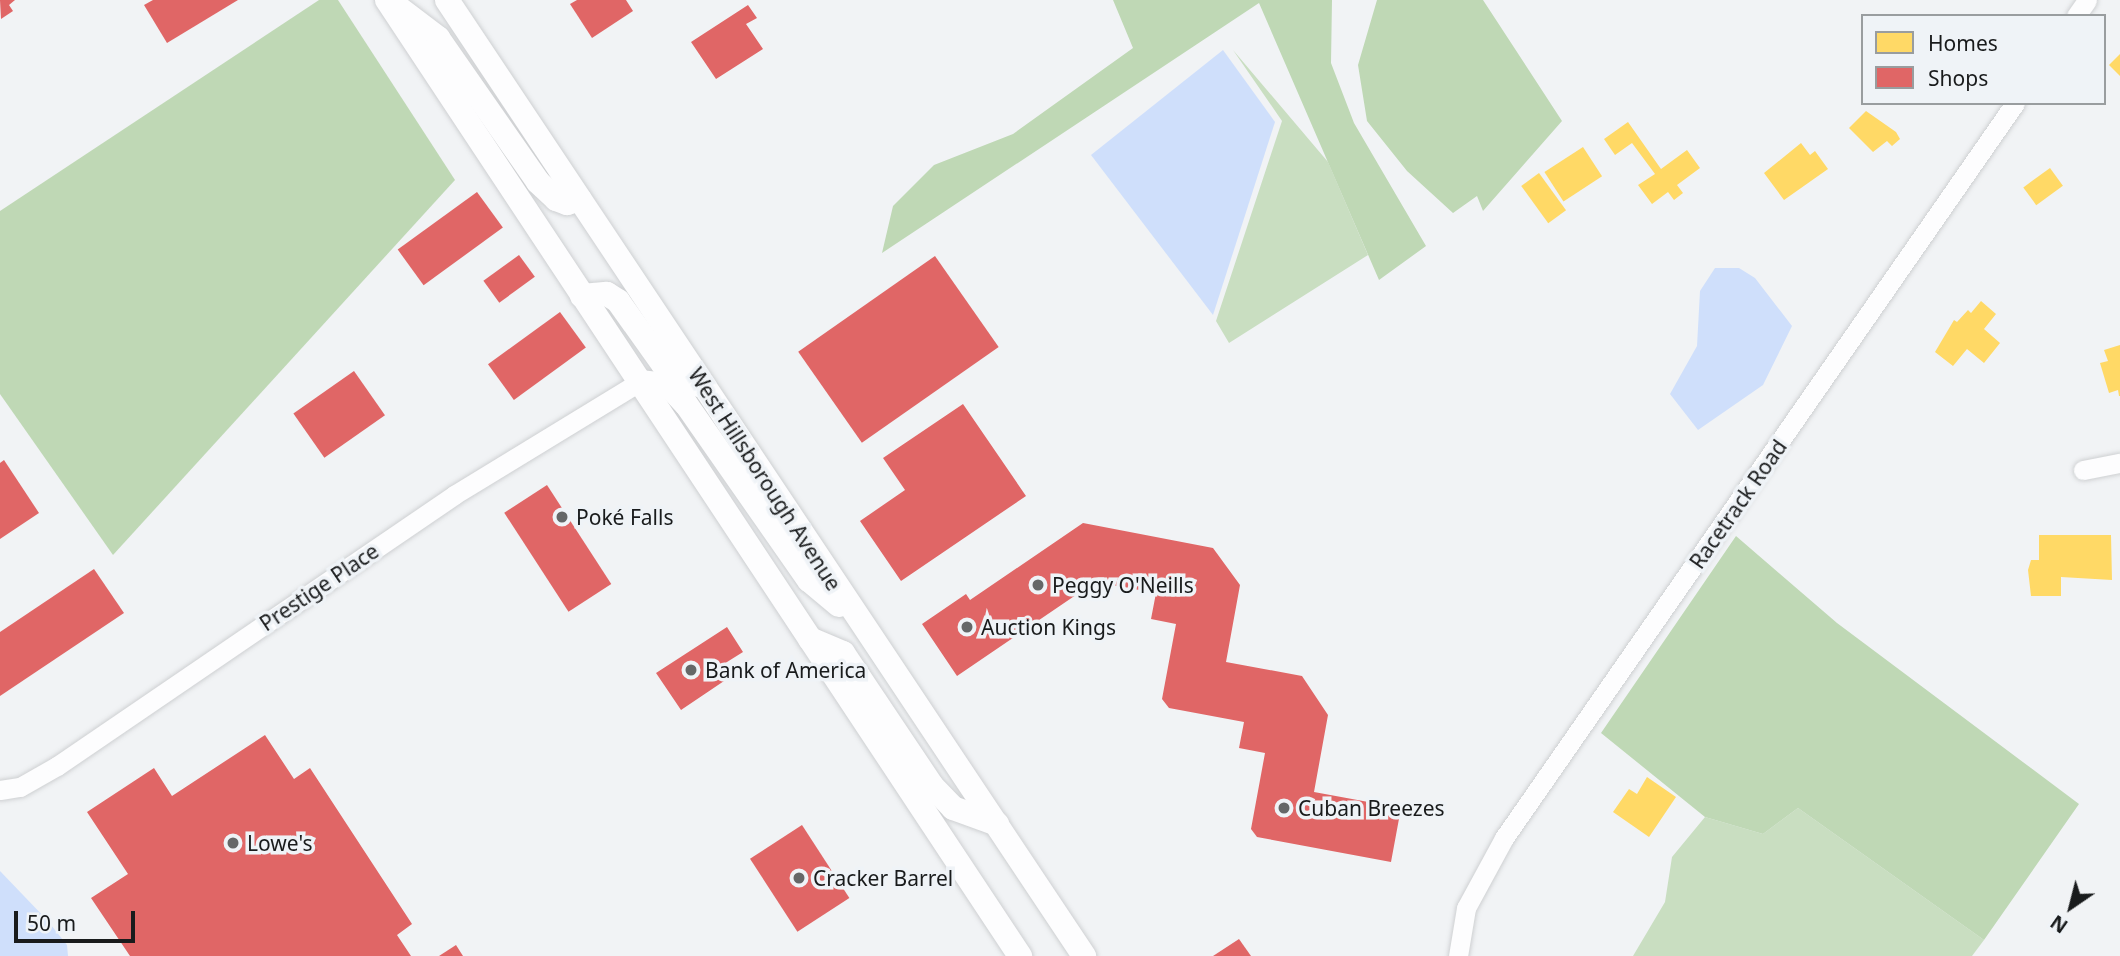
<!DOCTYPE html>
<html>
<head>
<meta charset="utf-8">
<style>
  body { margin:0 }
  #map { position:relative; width:2120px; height:956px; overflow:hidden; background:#f1f3f5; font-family:"Noto Sans",sans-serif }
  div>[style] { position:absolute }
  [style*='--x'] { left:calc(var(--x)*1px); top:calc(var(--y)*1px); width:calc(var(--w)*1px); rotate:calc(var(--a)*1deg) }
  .green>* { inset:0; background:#c9dec1 }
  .forest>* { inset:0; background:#bfd8b5 }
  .water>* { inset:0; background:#cfdffb }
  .homes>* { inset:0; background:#ffd966; transform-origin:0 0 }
  .shops>* { inset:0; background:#e06666; transform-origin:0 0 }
  .roads { filter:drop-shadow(0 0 2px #ced0d2) drop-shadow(0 0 2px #ced0d2) }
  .minor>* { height:19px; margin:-9.5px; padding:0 9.5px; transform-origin:9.5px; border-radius:9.5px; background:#fdfdfe }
  .major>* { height:24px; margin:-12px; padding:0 12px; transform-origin:12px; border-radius:12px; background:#fdfdfe }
  .dots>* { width:19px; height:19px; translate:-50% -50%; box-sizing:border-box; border:4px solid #eff3f7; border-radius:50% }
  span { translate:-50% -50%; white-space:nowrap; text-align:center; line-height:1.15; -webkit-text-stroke:7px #eff3f7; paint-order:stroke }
  .street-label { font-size:21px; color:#191b1c }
  .poi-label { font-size:21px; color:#191b1c }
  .left { translate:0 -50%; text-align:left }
  .legend { position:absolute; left:1861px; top:14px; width:245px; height:91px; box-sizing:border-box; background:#eff3f7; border:2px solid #999d9f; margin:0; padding:9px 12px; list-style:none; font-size:21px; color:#191b1c }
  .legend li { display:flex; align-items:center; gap:14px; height:35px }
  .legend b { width:35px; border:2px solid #999d9f }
  .north { position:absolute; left:2036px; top:872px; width:70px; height:70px; -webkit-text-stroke:5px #eff3f7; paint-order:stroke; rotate:215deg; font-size:19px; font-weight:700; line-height:28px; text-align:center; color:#191b1c }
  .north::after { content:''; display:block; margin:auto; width:24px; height:32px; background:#191b1c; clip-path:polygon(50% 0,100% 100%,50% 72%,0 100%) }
  .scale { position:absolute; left:14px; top:911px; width:121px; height:32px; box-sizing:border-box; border:4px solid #191b1c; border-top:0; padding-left:9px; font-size:21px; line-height:24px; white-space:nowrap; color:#191b1c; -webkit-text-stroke:5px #eff3f7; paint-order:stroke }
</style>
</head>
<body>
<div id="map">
  <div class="green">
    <i style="clip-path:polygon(1233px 50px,1328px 162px,1368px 255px,1229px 343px,1216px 321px,1282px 121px)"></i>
    <i style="clip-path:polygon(1798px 808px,1984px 940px,1972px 956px,1633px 956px,1665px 902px,1672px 857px,1705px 817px,1763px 834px)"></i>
  </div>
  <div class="forest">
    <i style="clip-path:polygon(319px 0,338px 0,455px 180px,113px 555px,0 394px,0 211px)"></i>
    <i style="clip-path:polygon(1113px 0,1332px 0,1331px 63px,1354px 123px,1426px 246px,1379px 280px,1259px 3px,882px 253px,893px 206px,934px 165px,1013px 134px,1133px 48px)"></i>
    <i style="clip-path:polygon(1377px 0,1483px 0,1562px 121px,1483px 211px,1477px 196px,1453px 213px,1407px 171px,1367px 121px,1358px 65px)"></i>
    <i style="clip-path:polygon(1736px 536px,1837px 623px,2079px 804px,1984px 940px,1798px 808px,1763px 834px,1705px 817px,1601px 733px)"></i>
  </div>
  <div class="water">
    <i style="clip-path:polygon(1223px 50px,1275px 122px,1213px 315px,1091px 155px)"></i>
    <i style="clip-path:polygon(1715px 268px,1739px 268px,1755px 278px,1792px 326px,1763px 385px,1698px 430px,1670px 394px,1697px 346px,1700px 291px)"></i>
    <i style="clip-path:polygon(0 871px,47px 920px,67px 945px,68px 956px,0 956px)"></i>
  </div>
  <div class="homes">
    <i style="clip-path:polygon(2120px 54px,2120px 76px,2109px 65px)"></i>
    <i style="clip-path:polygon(1866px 111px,1896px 132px,1900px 139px,1892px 146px,1887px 141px,1873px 152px,1849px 128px)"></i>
    <i style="clip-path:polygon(1628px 122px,1661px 169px,1687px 150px,1700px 168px,1677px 185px,1683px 193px,1674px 200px,1668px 192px,1652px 204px,1638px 185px,1655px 174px,1632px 143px,1615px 155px,1604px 139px)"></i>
    <i style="clip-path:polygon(1801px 143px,1810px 155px,1815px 151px,1828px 169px,1784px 200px,1764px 173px)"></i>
    <i style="left:1583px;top:147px;width:35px;height:46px;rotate:57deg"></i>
    <i style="left:2050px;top:168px;width:22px;height:33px;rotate:54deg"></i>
    <i style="left:1539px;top:173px;width:46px;height:22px;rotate:54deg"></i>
    <i style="clip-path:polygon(1981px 301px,1996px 314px,1984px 329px,2000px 343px,1984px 363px,1967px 349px,1953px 366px,1935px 352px,1954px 320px,1957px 322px,1968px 310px,1971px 313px)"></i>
    <i style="clip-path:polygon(2120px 345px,2120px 396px,2119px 396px,2118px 390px,2109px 393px,2100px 363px,2108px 361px,2104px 350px)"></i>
    <i style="clip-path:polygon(2039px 535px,2111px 535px,2112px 580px,2061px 577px,2061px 596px,2031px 596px,2028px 570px,2031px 560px,2039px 560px)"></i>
    <i style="clip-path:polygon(1647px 777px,1676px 797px,1649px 837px,1613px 812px,1629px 789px,1637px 794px)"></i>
  </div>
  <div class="shops">
    <i style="clip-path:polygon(0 0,15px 0,9px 5px,13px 11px,1px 19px)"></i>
    <i style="clip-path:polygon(153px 0,238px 0,167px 43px,144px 5px)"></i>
    <i style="clip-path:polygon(577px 0,626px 0,633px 11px,592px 38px,570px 4px)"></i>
    <i style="clip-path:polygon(748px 5px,757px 18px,746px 24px,763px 49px,716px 79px,691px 42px)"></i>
    <i style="left:477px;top:192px;width:44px;height:98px;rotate:54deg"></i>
    <i style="left:519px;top:255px;width:27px;height:44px;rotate:54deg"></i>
    <i style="left:935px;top:256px;width:111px;height:167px;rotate:55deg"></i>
    <i style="left:560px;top:312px;width:44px;height:89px;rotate:54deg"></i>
    <i style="left:354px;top:371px;width:54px;height:74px;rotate:55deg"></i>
    <i style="clip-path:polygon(963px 404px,1026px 496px,901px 581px,860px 521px,905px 490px,883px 458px)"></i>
    <i style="clip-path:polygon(4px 460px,39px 513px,0 539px,0 463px)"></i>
    <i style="left:547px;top:485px;width:118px;height:51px;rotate:57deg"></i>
    <i style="clip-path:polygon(1083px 523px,1213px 548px,1240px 585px,1226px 662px,1302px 676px,1328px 715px,1314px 792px,1401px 808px,1391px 862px,1257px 837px,1251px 829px,1265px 753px,1239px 748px,1244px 722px,1169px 708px,1162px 699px,1176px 624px,1151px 619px,1156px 593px,1095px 582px,957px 676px,922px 624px,966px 594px,970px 600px)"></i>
    <i style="clip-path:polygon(94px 569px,124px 613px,0 696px,0 632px)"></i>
    <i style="clip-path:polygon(727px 627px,743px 652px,719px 667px,727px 679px,681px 710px,656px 673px)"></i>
    <i style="clip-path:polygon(265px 735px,294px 779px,310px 768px,412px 924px,397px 935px,411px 956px,130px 956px,91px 898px,128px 874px,87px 812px,154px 768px,172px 796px)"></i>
    <i style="left:802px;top:825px;width:87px;height:62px;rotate:57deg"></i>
    <i style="clip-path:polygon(1239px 939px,1251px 956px,1213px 956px)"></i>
    <i style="clip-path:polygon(456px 945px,463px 956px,439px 956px)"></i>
  </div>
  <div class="roads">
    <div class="minor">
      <i style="--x:2076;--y:16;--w:19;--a:-55"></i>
      <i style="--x:2083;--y:470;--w:38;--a:-11"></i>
      <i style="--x:0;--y:790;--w:20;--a:-9"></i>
      <i style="--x:20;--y:787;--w:43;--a:-29.6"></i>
      <i style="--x:57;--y:766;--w:481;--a:-34.3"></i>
      <i style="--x:454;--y:495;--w:217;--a:-31.4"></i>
      <i style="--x:1458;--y:956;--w:49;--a:-80.5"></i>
      <i style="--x:1466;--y:908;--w:80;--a:-61.5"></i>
      <i style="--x:1504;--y:838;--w:895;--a:-55.19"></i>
    </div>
    <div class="major">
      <i style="--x:387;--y:0;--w:1147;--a:56.49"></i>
      <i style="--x:447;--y:0;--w:1149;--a:56.32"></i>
      <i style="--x:400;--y:9;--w:48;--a:37.3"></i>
      <i style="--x:438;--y:38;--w:175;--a:55.2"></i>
      <i style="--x:538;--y:182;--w:25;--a:43"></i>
      <i style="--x:556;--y:199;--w:12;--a:20"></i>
      <i style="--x:567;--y:203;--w:13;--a:-18"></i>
      <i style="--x:582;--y:296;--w:25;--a:-5"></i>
      <i style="--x:607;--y:294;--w:13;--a:32"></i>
      <i style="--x:618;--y:301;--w:77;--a:54.5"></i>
      <i style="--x:663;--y:364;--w:42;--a:30.3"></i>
      <i style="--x:639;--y:382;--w:29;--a:6"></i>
      <i style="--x:668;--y:385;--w:26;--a:47"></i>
      <i style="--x:686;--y:404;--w:215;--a:55.1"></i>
      <i style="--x:809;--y:580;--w:39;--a:40"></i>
      <i style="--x:810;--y:639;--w:36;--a:23"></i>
      <i style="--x:843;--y:653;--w:160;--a:56.2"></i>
      <i style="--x:932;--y:786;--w:30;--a:46"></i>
      <i style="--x:953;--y:808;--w:47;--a:20"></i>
    </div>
  </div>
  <div class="dots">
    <i style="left:562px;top:517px;background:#656768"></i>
    <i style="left:1038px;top:585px;background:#656768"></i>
    <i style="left:967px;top:627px;background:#656768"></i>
    <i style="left:691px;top:670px;background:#656768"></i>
    <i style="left:1284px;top:808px;background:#656768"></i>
    <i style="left:233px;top:843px;background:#656768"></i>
    <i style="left:799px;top:878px;background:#656768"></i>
  </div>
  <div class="street-label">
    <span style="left:765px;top:479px;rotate:57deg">West Hillsborough Avenue</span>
    <span style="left:1738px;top:504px;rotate:-55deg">Racetrack Road</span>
    <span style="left:319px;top:587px;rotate:-34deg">Prestige Place</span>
  </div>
  <div class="poi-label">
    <span class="left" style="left:576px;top:517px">Poké Falls</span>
    <span class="left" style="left:1052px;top:585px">Peggy O'Neills</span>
    <span class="left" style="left:981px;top:627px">Auction Kings</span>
    <span class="left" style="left:705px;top:670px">Bank of America</span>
    <span class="left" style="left:1298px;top:808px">Cuban Breezes</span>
    <span class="left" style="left:247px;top:843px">Lowe's</span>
    <span class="left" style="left:813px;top:878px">Cracker Barrel</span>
  </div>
  <ul class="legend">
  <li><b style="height:19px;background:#ffd966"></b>Homes</li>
  <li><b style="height:19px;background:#e06666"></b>Shops</li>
  </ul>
  <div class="north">N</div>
  <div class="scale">50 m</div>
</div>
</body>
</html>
